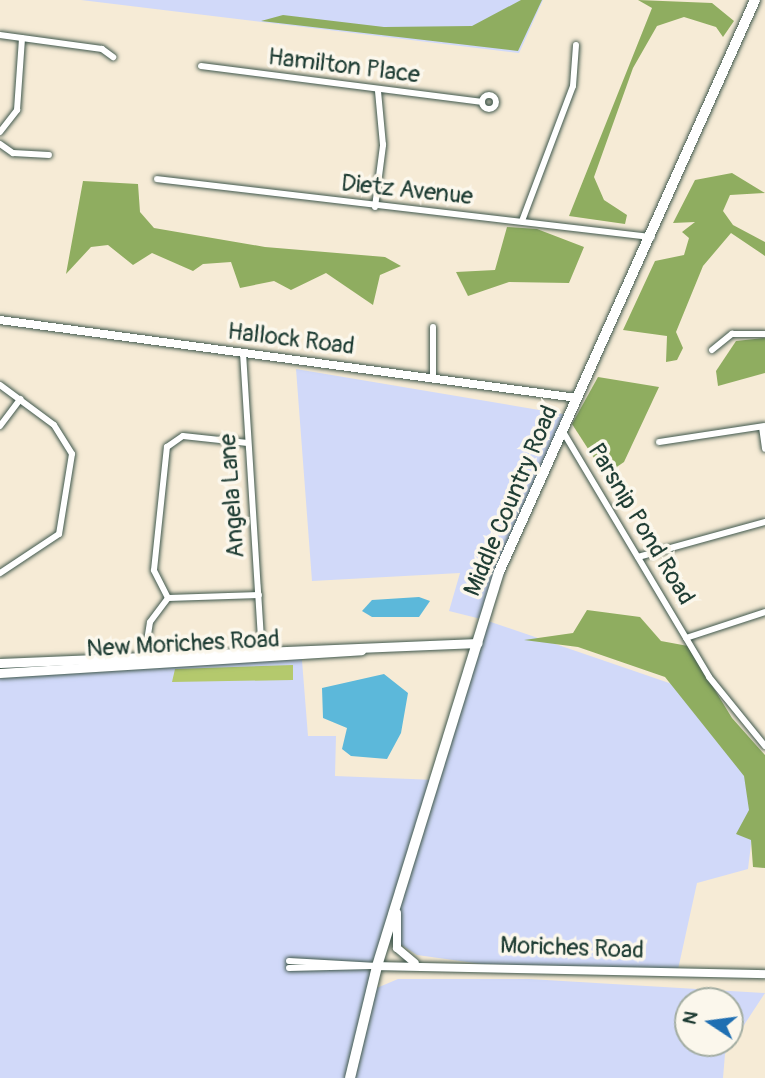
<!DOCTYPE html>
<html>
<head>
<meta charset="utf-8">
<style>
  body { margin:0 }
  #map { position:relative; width:765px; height:1078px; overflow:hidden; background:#f6ebd6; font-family:Pangolin,sans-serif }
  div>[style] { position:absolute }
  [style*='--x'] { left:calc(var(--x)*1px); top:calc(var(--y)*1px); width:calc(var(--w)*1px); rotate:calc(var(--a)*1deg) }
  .built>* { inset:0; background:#d1d9f9 }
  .green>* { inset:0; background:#b4c96d }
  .forest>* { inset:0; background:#8fad60 }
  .water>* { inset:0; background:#5cb8da }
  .roads { filter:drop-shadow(0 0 2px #3f574c) drop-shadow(0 0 2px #3f574c) }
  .minor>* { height:6px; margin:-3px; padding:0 3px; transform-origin:3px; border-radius:3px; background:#fff }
  .minor>.ring { margin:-3px; padding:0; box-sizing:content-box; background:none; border:6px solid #fff; border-radius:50% }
  .tertiary>* { height:8px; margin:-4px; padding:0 4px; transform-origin:4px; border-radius:4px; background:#fff }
  .secondary>* { height:9px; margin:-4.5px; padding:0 4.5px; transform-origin:4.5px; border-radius:4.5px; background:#fff }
  .primary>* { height:10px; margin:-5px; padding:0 5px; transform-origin:5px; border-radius:5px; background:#fff }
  span { translate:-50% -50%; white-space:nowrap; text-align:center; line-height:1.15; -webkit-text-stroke:7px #fbf7ec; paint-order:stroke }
  .street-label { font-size:24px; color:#1f3d34 }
  .north { position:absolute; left:674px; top:987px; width:70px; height:70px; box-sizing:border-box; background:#fbf7ec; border:2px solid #a3ada2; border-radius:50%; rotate:283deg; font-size:19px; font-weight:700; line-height:28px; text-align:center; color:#1f3d34 }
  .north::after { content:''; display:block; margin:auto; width:24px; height:32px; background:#1f6fb2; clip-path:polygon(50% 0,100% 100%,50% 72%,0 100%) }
</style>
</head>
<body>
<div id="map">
  <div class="built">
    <i style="clip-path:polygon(81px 0,543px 0,519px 53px)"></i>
    <i style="clip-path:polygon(evenodd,296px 369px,569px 415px,485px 620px,710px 697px,759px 779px,748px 869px,697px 883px,677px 974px,482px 964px,417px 955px,388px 936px,372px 990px,398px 979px,529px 979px,765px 993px,725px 1054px,723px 1078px,0 1078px,0 664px,301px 648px,308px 736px,336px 736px,335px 776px,436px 780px,485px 620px,449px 611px,460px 573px,312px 581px,296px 369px,688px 1001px,730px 1001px,730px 1043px,688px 1043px,688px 1001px)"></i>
  </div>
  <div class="green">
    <i style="clip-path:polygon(293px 665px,293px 680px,172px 682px,175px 669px)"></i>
  </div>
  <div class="forest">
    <i style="clip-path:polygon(521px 0,542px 0,518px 51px,261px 21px,283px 15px,384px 27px,472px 26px)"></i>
    <i style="clip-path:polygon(638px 0,712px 3px,734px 21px,723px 37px,716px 27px,684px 17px,657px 26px,633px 68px,594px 177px,604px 200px,627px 215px,625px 224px,569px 216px,652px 8px)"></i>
    <i style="clip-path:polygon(732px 173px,765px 193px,730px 195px,723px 211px,733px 225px,765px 242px,765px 256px,731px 233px,703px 266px,676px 332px,683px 348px,677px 360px,666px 362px,667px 336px,623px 330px,655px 261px,684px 255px,689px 238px,682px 232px,695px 222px,673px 223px,695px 180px)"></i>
    <i style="clip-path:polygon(83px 181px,138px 184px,140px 212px,154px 228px,265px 247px,385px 257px,401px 266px,380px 275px,373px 305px,326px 273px,291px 290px,274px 281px,240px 288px,231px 262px,203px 264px,193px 271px,152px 253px,133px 265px,108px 245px,91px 247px,66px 274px)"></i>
    <i style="clip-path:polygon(507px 227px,537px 229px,584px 247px,569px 283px,509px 282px,468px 296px,456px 272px,495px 270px)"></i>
    <i style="clip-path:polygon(765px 338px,765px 373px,718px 386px,716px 371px,736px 341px)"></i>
    <i style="clip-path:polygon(598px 377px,659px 387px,624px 462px,605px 475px,572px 424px)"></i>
    <i style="clip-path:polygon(587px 610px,640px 617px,661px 641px,688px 646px,732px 718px,765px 755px,765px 868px,753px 867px,751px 840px,736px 834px,749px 810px,744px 776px,665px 677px,578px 647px,524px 640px,573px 633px)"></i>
  </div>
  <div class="water">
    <i style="clip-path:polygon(419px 597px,430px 601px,419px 617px,372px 617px,362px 611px,372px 600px)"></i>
    <i style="clip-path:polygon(384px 674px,408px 693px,401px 733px,387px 759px,351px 756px,342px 749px,347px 728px,323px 718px,322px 688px)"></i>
  </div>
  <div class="roads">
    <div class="minor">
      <i style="--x:0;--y:35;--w:103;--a:7.8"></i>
      <i style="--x:102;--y:49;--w:14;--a:36"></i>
      <i style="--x:201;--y:66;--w:282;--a:7.3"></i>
      <i class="ring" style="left:482px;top:95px;width:8px;height:8px"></i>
      <i style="--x:0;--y:132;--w:28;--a:-52"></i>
      <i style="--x:17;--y:110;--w:72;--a:-86"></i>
      <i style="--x:0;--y:144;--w:16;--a:35"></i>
      <i style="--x:13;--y:153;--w:36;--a:3"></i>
      <i style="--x:157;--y:179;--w:498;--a:6.7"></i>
      <i style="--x:375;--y:207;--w:63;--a:-82.6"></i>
      <i style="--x:383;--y:145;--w:54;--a:-95.3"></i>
      <i style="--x:522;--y:221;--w:144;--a:-69.3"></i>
      <i style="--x:573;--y:86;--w:41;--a:-85.8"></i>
      <i style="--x:712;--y:350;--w:26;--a:-39"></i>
      <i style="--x:732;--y:334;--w:33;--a:0"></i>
      <i style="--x:243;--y:353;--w:285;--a:86.4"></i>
      <i style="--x:433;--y:375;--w:48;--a:-90"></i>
      <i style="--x:0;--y:385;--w:67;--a:36.5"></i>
      <i style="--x:54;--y:425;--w:34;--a:58"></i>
      <i style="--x:72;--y:454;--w:81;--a:99.2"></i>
      <i style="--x:59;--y:534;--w:71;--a:146.5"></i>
      <i style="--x:0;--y:426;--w:34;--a:-53"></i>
      <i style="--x:762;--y:427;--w:22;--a:82"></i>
      <i style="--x:562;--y:430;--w:287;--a:59.2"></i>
      <i style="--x:709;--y:677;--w:89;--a:50.9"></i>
      <i style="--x:659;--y:442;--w:107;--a:-8.6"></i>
      <i style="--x:638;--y:557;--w:132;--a:-15.4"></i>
      <i style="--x:168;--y:598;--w:91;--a:-1.9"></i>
      <i style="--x:686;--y:638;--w:83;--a:-18.2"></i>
      <i style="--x:147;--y:641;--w:19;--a:-81"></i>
      <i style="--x:150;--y:622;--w:30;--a:-53"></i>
      <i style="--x:168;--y:598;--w:31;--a:-117"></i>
      <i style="--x:154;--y:570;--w:124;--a:-84"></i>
      <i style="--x:167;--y:447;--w:19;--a:-35"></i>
      <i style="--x:183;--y:436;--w:65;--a:6.1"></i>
      <i style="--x:289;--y:961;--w:88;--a:3.3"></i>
      <i style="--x:289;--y:968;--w:83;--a:-1.4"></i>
    </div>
    <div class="tertiary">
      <i style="--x:0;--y:320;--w:582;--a:7.7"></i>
      <i style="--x:397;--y:913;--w:35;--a:90"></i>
      <i style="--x:397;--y:948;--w:23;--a:40"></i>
      <i style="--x:377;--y:966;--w:388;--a:1.2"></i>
    </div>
    <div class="secondary">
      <i style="--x:0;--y:663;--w:478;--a:-2.4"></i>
      <i style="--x:0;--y:673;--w:362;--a:-3.6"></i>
    </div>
    <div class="primary">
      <i style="--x:350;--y:1078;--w:115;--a:-76.4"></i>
      <i style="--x:377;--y:966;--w:412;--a:-72.8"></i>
      <i style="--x:499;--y:572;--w:627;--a:-65.89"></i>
    </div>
  </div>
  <div class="street-label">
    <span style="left:344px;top:66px;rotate:7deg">Hamilton Place</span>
    <span style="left:407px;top:190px;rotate:6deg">Dietz Avenue</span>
    <span style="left:291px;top:339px;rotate:7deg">Hallock Road</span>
    <span style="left:232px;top:496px;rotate:-94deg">Angela Lane</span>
    <span style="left:511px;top:501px;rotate:-67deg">Middle Country Road</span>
    <span style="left:641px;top:524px;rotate:59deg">Parsnip Pond Road</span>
    <span style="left:183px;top:644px;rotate:-3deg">New Moriches Road</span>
    <span style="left:572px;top:948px;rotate:2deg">Moriches Road</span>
  </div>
  <div class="north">N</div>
</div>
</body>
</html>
